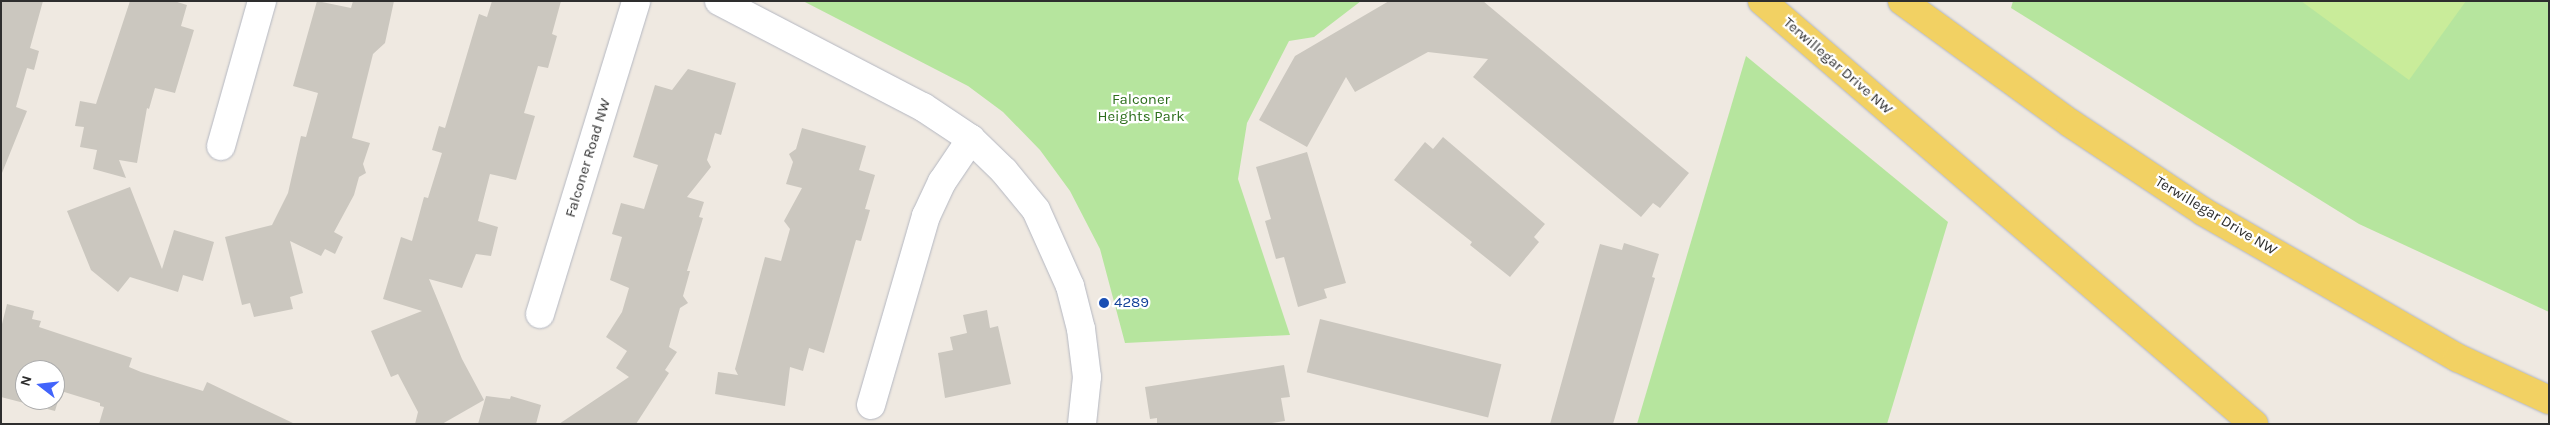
<!DOCTYPE html>
<html>
<head>
<meta charset="utf-8">
<style>
  body { margin:0 }
  #map { position:relative; width:2550px; height:425px; overflow:hidden; background:#efe9e1; font-family:Karla,sans-serif }
  div>[style] { position:absolute }
  [style*='--x'] { left:calc(var(--x)*1px); top:calc(var(--y)*1px); width:calc(var(--w)*1px); rotate:calc(var(--a)*1deg) }
  .green>* { inset:0; background:#b6e59e }
  .pitch>* { inset:0; background:#c9ec9a }
  .building>* { inset:0; background:#cbc7bf; transform-origin:0 0 }
  .roads { filter:drop-shadow(0 0 1px #b4b7c1) drop-shadow(0 0 1px #b4b7c1) }
  .street>* { height:28px; margin:-14px; padding:0 14px; transform-origin:14px; border-radius:14px; background:#fff }
  .secondary>* { height:28px; margin:-14px; padding:0 14px; transform-origin:14px; border-radius:14px; background:#fff }
  .primary>* { height:28px; margin:-14px; padding:0 14px; transform-origin:14px; border-radius:14px; background:#f2d163 }
  .dots>* { width:14px; height:14px; translate:-50% -50%; box-sizing:border-box; border:2px solid #fff; border-radius:50% }
  span { translate:-50% -50%; white-space:nowrap; text-align:center; line-height:1.15; -webkit-text-stroke:4.5px #fff; paint-order:stroke }
  .street-label { font-size:15px; color:#2e2e2e }
  .park-label { font-size:15px; color:#2c6e1b }
  .transit-label { font-size:15px; color:#164399 }
  .left { translate:0 -50%; text-align:left }
  .frame { position:absolute; inset:0; border:2px solid #2e2e2e; pointer-events:none }
  .north { position:absolute; left:15px; top:360px; width:50px; height:50px; box-sizing:border-box; background:#fff; border:1px solid #ababab; border-radius:50%; rotate:286deg; font-size:14px; font-weight:700; line-height:20px; text-align:center; color:#2e2e2e }
  .north::after { content:''; display:block; margin:auto; width:18px; height:22px; background:#4264fb; clip-path:polygon(50% 0,100% 100%,50% 72%,0 100%) }
</style>
</head>
<body>
<div id="map">
  <div class="green">
    <i style="clip-path:polygon(803px 1px,1361px 1px,1314px 37px,1289px 41px,1247px 123px,1238px 179px,1290px 335px,1125px 343px,1100px 249px,1070px 191px,1040px 150px,1003px 112px,968px 86px)"></i>
    <i style="clip-path:polygon(2013px 1px,2549px 1px,2549px 312px,2359px 224px,2011px 8px)"></i>
    <i style="clip-path:polygon(1746px 56px,1948px 222px,1887px 424px,1637px 424px)"></i>
  </div>
  <div class="pitch">
    <i style="clip-path:polygon(2301px 1px,2466px 1px,2409px 80px)"></i>
  </div>
  <div class="building">
    <i style="clip-path:polygon(1px 1px,43px 1px,30px 48px,39px 51px,34px 70px,27px 68px,16px 107px,27px 111px,2px 173px)"></i>
    <i style="clip-path:polygon(130px 1px,174px 1px,187px 5px,181px 26px,194px 30px,175px 93px,155px 88px,149px 109px,147px 108px,137px 163px,119px 160px,126px 178px,93px 169px,97px 150px,80px 147px,84px 127px,75px 126px,80px 101px,96px 104px)"></i>
    <i style="clip-path:polygon(317px 1px,351px 8px,353px 1px,394px 1px,385px 43px,373px 54px,352px 138px,370px 143px,363px 164px,366px 173px,359px 177px,354px 195px,334px 232px,343px 237px,335px 254px,325px 249px,321px 256px,290px 241px,303px 293px,290px 297px,293px 309px,254px 317px,250px 303px,242px 305px,225px 237px,272px 225px,288px 193px,301px 136px,306px 137px,318px 93px,293px 86px)"></i>
    <i style="clip-path:polygon(492px 1px,561px 1px,552px 34px,557px 36px,548px 68px,538px 66px,524px 113px,535px 116px,516px 180px,490px 174px,478px 221px,498px 227px,491px 256px,476px 254px,462px 288px,429px 279px,462px 359px,484px 400px,442px 424px,415px 424px,418px 412px,398px 374px,391px 377px,371px 331px,422px 311px,383px 299px,401px 237px,412px 241px,424px 197px,428px 198px,442px 153px,432px 150px,439px 126px,445px 128px,479px 14px,487px 17px)"></i>
    <i style="clip-path:polygon(1389px 1px,1483px 1px,1689px 173px,1660px 208px,1653px 203px,1641px 217px,1473px 77px,1488px 59px,1428px 52px,1355px 92px,1346px 77px,1307px 147px,1259px 120px,1295px 56px)"></i>
    <i style="clip-path:polygon(688px 69px,736px 83px,721px 135px,715px 133px,707px 160px,711px 167px,687px 197px,704px 202px,699px 217px,703px 218px,687px 271px,690px 271px,683px 296px,688px 303px,680px 308px,669px 347px,677px 352px,665px 370px,669px 373px,636px 424px,559px 424px,629px 377px,616px 368px,627px 351px,606px 337px,622px 312px,629px 288px,610px 280px,622px 237px,612px 234px,621px 203px,644px 209px,658px 165px,633px 157px,655px 85px,672px 90px)"></i>
    <i style="clip-path:polygon(802px 128px,866px 146px,859px 170px,875px 175px,865px 209px,870px 210px,861px 241px,856px 240px,824px 353px,809px 348px,803px 371px,790px 367px,785px 406px,715px 394px,718px 372px,738px 375px,735px 369px,765px 257px,781px 261px,790px 229px,784px 221px,802px 188px,786px 184px,793px 162px,789px 154px,796px 149px)"></i>
    <i style="clip-path:polygon(1443px 137px,1545px 224px,1534px 237px,1539px 242px,1510px 277px,1470px 245px,1472px 242px,1394px 180px,1425px 142px,1433px 149px)"></i>
    <i style="clip-path:polygon(1307px 152px,1346px 283px,1324px 289px,1327px 298px,1298px 307px,1284px 257px,1276px 259px,1265px 221px,1271px 219px,1256px 167px)"></i>
    <i style="clip-path:polygon(130px 187px,162px 269px,174px 230px,214px 242px,203px 281px,183px 275px,178px 292px,130px 277px,118px 292px,91px 270px,67px 211px)"></i>
    <i style="clip-path:polygon(1624px 243px,1659px 254px,1652px 277px,1655px 278px,1613px 424px,1550px 424px,1600px 244px,1622px 250px)"></i>
    <i style="clip-path:polygon(evenodd,7px 304px,34px 311px,32px 319px,41px 321px,39px 327px,132px 358px,129px 367px,141px 372px,203px 391px,207px 382px,295px 424px,99px 424px,104px 407px,100px 406px,100px 403px,61px 391px,55px 411px,1px 397px,1px 328px,7px 304px,25px 370px,55px 370px,55px 400px,25px 400px,25px 370px)"></i>
    <i style="clip-path:polygon(987px 310px,990px 328px,998px 326px,1011px 384px,945px 398px,938px 353px,953px 350px,950px 337px,967px 333px,963px 315px)"></i>
    <i style="left:1320px;top:319px;width:187px;height:55px;rotate:14deg"></i>
    <i style="clip-path:polygon(1284px 365px,1290px 397px,1281px 398px,1285px 421px,1266px 424px,1157px 424px,1157px 418px,1150px 419px,1145px 387px)"></i>
    <i style="clip-path:polygon(486px 396px,510px 399px,511px 396px,541px 405px,536px 424px,478px 424px)"></i>
  </div>
  <div class="roads">
    <div class="street">
      <i style="--x:221;--y:146;--w:151;--a:-74.2"></i>
      <i style="--x:540;--y:314;--w:327;--a:-72.9"></i>
      <i style="--x:871;--y:405;--w:197;--a:-73.8"></i>
      <i style="--x:926;--y:216;--w:38;--a:-65"></i>
      <i style="--x:942;--y:182;--w:52;--a:-56"></i>
    </div>
    <div class="secondary">
      <i style="--x:719;--y:1;--w:230;--a:27.5"></i>
      <i style="--x:923;--y:107;--w:58;--a:33.7"></i>
      <i style="--x:971;--y:139;--w:46;--a:44.1"></i>
      <i style="--x:1004;--y:171;--w:50;--a:50.6"></i>
      <i style="--x:1036;--y:210;--w:83;--a:65.9"></i>
      <i style="--x:1070;--y:286;--w:44;--a:75.7"></i>
      <i style="--x:1081;--y:329;--w:48;--a:82.9"></i>
      <i style="--x:1087;--y:377;--w:47;--a:96.1"></i>
    </div>
    <div class="primary">
      <i style="--x:1762;--y:1;--w:649;--a:40.69"></i>
      <i style="--x:1902;--y:1;--w:208;--a:36"></i>
      <i style="--x:2070;--y:123;--w:161;--a:33.6"></i>
      <i style="--x:2204;--y:212;--w:293;--a:29.9"></i>
      <i style="--x:2458;--y:358;--w:100;--a:24.8"></i>
    </div>
  </div>
  <div class="dots">
    <i style="left:1104px;top:303px;background:#1a4fb4"></i>
  </div>
  <div class="street-label">
    <span style="left:1838px;top:66px;rotate:41deg">Terwillegar Drive NW</span>
    <span style="left:588px;top:158px;rotate:-73deg">Falconer Road NW</span>
    <span style="left:2216px;top:216px;rotate:31deg">Terwillegar Drive NW</span>
  </div>
  <div class="park-label">
    <span style="left:1141px;top:108px">Falconer<br>Heights Park</span>
  </div>
  <div class="transit-label">
    <span class="left" style="left:1114px;top:303px">4289</span>
  </div>
  <div class="frame"></div>
  <div class="north">N</div>
</div>
</body>
</html>
